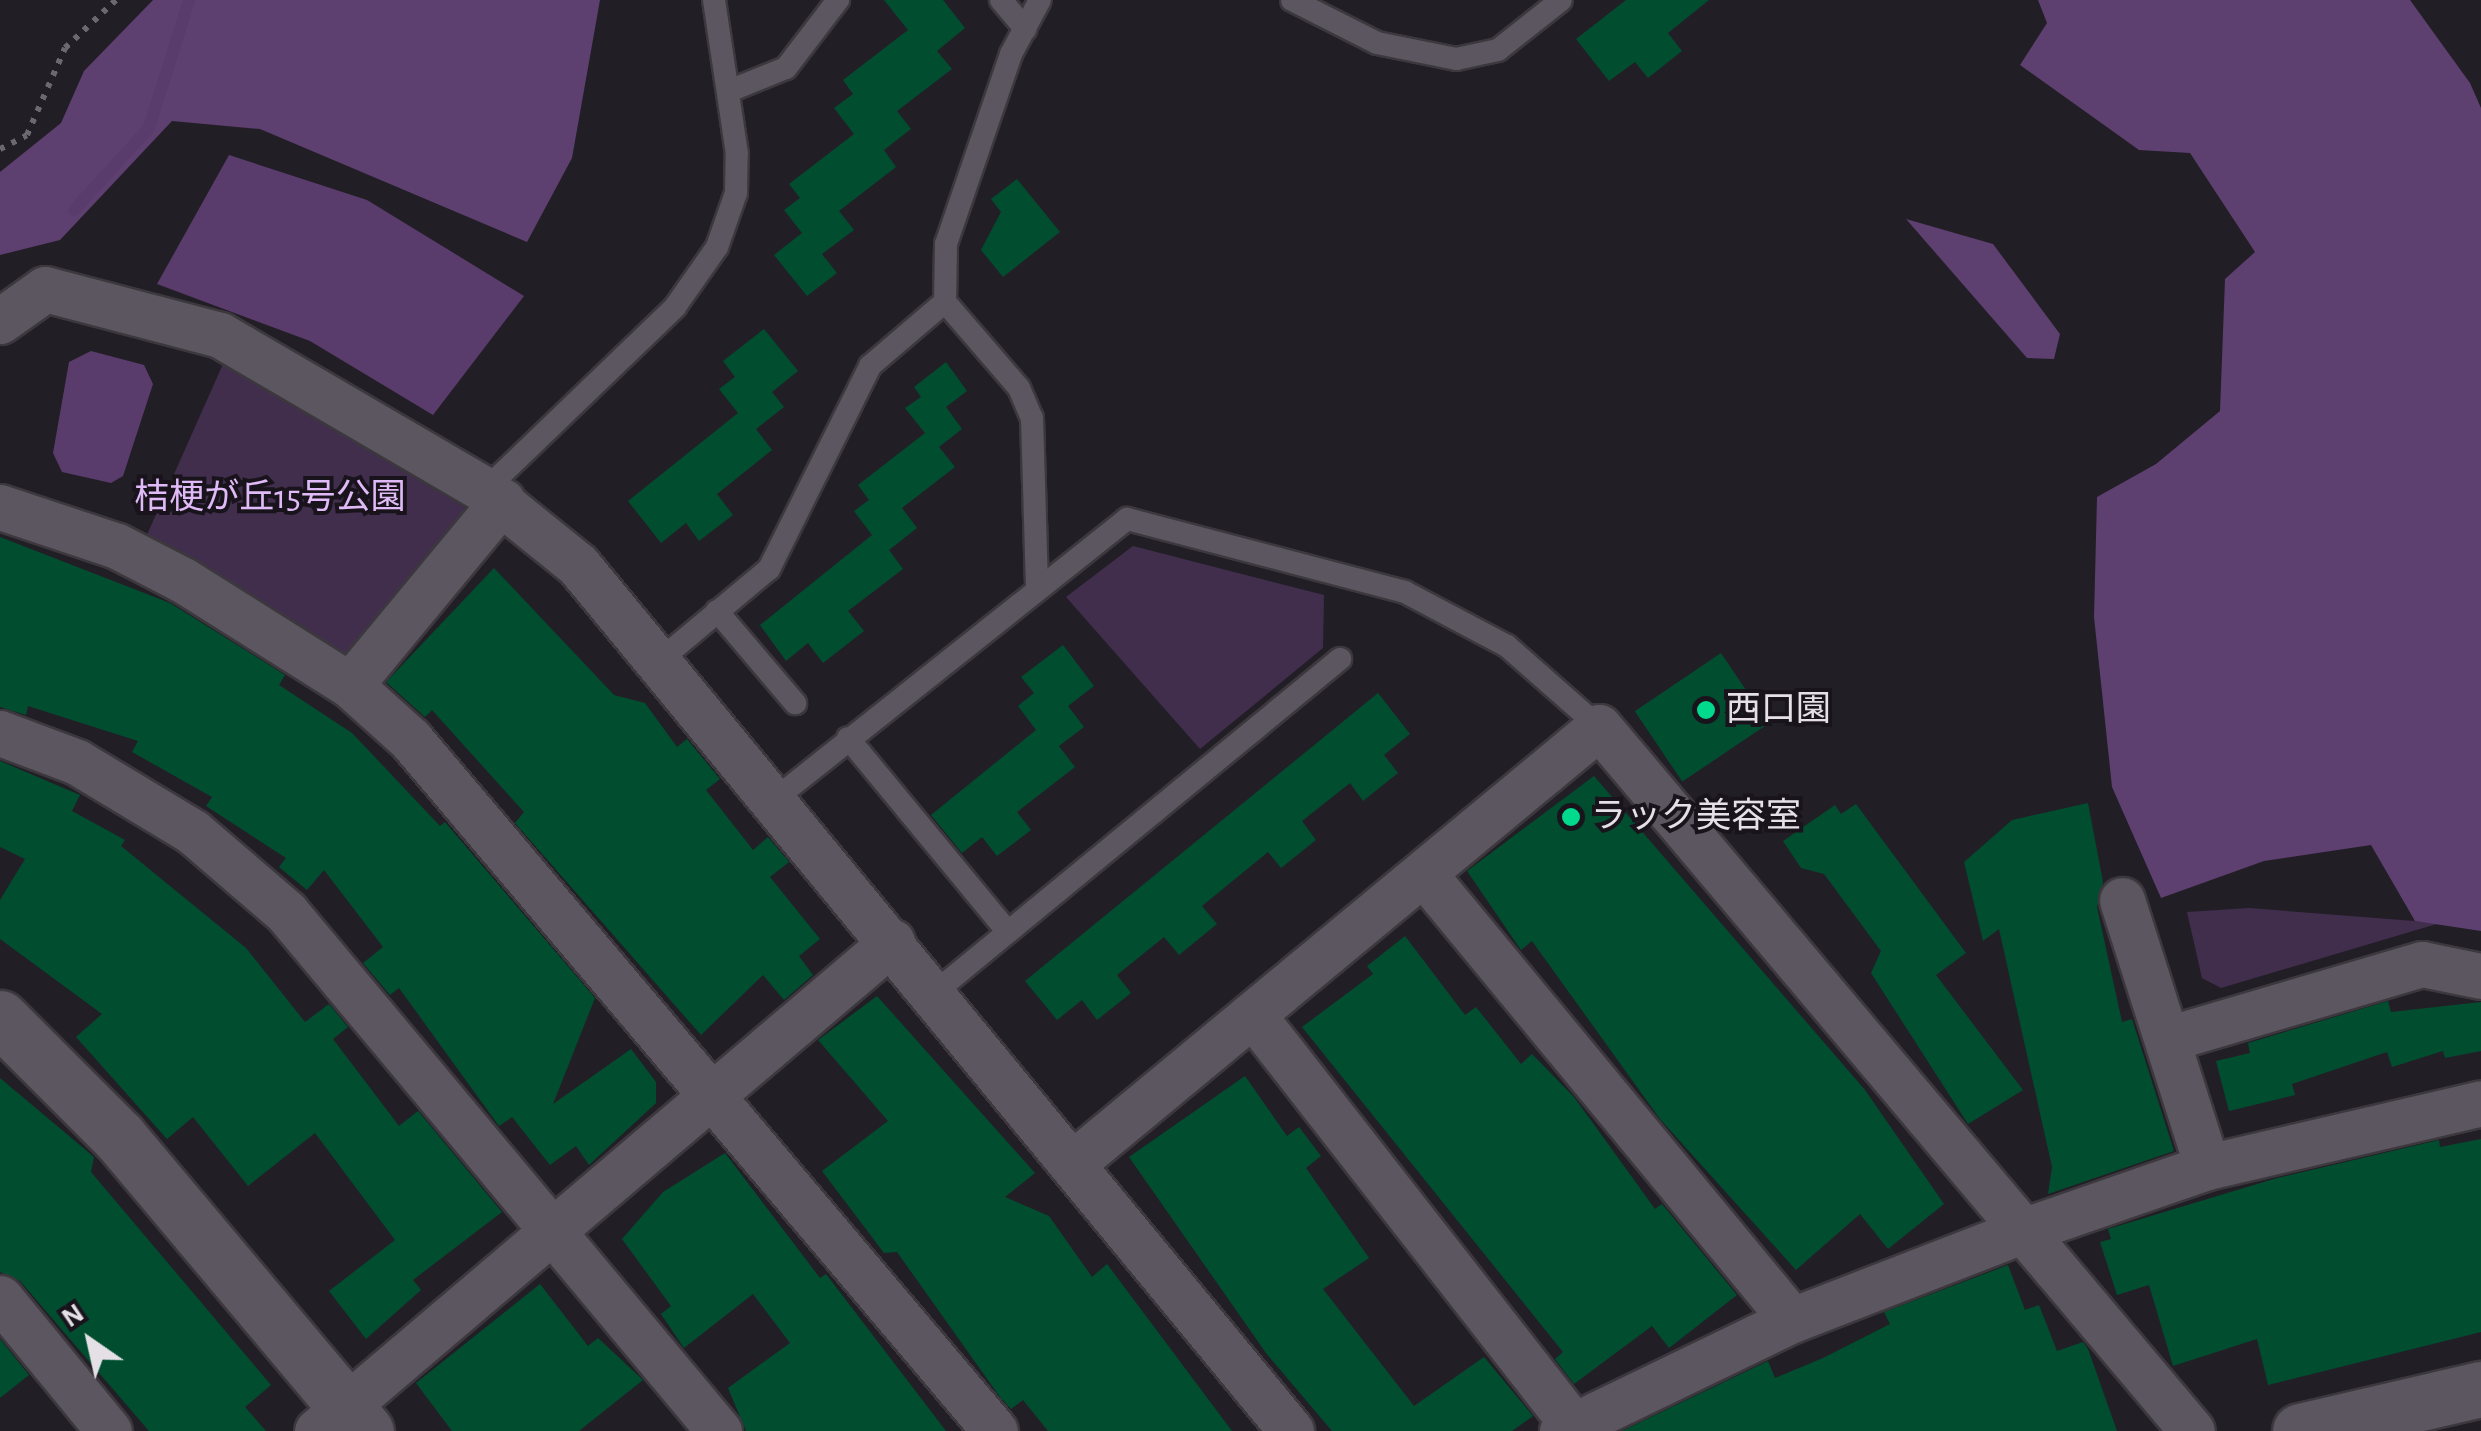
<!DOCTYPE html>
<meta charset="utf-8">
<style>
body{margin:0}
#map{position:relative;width:2481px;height:1431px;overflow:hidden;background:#221e26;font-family:"Alegreya Sans","Noto Sans JP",sans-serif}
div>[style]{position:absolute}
.green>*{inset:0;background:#412e4d}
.forest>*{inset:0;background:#5d3f70}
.water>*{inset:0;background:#5a3c6c}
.stream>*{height:12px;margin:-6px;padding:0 6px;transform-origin:6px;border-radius:6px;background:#5a3c6c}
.building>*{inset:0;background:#004e2f;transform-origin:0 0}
.path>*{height:6px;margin-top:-3px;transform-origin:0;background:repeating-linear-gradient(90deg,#6c686f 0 5px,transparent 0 13px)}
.roads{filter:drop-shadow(2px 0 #3c383e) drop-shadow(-2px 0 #3c383e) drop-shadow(0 2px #3c383e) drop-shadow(0 -2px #3c383e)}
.service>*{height:22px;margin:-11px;padding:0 11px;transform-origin:11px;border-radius:11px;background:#5b565f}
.minor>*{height:45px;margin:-22.5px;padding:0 22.5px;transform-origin:22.5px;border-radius:22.5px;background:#5b565f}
.tertiary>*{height:55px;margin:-27.5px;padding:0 27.5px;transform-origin:27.5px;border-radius:27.5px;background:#5b565f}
.dots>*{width:28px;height:28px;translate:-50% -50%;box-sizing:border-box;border:5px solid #19141c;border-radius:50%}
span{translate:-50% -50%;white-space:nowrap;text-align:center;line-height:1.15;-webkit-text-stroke:8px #19141c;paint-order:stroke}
.park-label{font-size:35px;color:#dfbaf7}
.poi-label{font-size:35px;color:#e4e0e6}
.left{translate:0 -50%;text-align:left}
.north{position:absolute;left:40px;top:1291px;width:100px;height:100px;-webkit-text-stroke:8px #19141c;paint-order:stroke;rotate:326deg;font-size:28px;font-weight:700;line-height:40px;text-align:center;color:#e4e0e6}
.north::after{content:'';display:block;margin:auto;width:35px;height:45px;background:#e4e0e6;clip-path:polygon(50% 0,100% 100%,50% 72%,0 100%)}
</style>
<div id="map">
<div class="green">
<div style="clip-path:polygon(223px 364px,469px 510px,357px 654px,342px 657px,146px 537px)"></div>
<div style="clip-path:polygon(1133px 546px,1324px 595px,1323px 648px,1200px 749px,1066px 597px)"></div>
<div style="clip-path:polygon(2249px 908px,2440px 923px,2221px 988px,2202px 978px,2187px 912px)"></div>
</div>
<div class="forest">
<div style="clip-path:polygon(153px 0,600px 0,572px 158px,527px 242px,260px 129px,172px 121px,60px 240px,0 255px,0 172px,61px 123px,84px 71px)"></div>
<div style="clip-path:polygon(2038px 0,2410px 0,2470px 83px,2481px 108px,2481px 931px,2415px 921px,2371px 845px,2264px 861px,2161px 898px,2112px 787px,2094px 617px,2097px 497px,2156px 464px,2220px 411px,2225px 279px,2255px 252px,2190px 153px,2139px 150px,2020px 65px,2047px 23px)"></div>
<div style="clip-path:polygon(1906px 219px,1993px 244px,2060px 334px,2054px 359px,2027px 358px)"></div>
</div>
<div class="water">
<div style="clip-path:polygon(229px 155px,367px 200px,524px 296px,433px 415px,310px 341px,157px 284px)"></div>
<div style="clip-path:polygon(91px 351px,144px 365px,153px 384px,123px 476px,111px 483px,62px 472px,53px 453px,69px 362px)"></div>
</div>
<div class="stream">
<div style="left:74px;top:210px;width:111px;rotate:-47.6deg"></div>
<div style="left:149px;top:128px;width:134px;rotate:-72.6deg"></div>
</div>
<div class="building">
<div style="clip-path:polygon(884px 0,943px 0,965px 28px,937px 51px,952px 69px,897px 111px,911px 129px,884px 150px,896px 167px,839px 211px,854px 230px,822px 254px,837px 273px,807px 296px,774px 255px,802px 233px,784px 210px,800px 198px,789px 184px,854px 134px,834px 108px,853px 94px,843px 80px,908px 30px)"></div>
<div style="clip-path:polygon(1626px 0,1709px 0,1668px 33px,1682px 51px,1648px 78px,1635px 62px,1609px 81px,1576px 39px)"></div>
<div style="clip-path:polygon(1017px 179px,1060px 232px,1003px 277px,981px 250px,1001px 212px,991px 199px)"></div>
<div style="clip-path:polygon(764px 329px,798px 371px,772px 392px,784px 407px,756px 429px,772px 450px,717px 494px,733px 515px,699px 541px,686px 523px,661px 543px,628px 501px,738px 413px,719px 389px,735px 377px,723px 361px)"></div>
<div style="clip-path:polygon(946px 362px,967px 391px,946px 407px,962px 429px,939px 447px,955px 467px,902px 508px,917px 528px,889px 550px,903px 569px,848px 611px,864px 631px,823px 663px,808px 643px,786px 661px,760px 625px,872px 535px,854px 511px,869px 500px,858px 485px,925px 433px,905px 408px,921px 397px,914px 387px)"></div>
<div style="clip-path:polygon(0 537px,170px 603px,285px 675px,279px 685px,352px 733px,440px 826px,445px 822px,595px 998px,553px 1104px,631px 1049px,656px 1082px,656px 1103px,589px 1165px,576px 1146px,550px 1165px,512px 1117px,499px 1126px,399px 988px,390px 995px,363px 963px,383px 947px,324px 870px,307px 890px,279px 867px,286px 858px,206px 806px,212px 797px,132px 752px,138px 741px,28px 706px,26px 715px,0 707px)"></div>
<div style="clip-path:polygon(494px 568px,614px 695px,645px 703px,677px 747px,687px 739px,720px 779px,706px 790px,753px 850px,768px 837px,789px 862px,770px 877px,820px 939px,799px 956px,813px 975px,784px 1000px,763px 975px,701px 1035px,515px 823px,524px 812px,432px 710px,425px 717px,386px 682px)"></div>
<div style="clip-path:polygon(1063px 645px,1094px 686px,1068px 706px,1084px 727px,1059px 746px,1075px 767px,1017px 812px,1031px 830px,997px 856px,982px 837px,962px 853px,931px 815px,1036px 730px,1018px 706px,1034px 693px,1021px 677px)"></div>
<div style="left:1721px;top:653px;width:85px;height:104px;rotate:56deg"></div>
<div style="clip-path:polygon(1378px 693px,1410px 734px,1384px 755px,1398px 773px,1363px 801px,1350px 783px,1302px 821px,1316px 840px,1281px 868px,1268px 852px,1202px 906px,1217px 924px,1179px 955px,1164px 937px,1117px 975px,1131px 993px,1097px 1020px,1082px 1000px,1057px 1020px,1025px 981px)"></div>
<div style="clip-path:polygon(0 761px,80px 795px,72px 811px,125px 840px,121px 846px,246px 948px,305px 1022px,329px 1004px,348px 1027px,333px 1039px,399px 1126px,418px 1111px,502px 1212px,413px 1280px,421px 1290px,366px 1339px,329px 1291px,395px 1240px,315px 1133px,248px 1186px,193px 1117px,167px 1139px,76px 1037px,102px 1014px,0 939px,0 900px,25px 859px,0 847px)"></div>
<div style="clip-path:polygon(1594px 776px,1865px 1090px,1944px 1204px,1888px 1249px,1860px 1214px,1796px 1270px,1660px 1119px,1532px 941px,1521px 950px,1467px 871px)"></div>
<div style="clip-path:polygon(2088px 803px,2103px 882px,2097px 907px,2122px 1022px,2132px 1019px,2174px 1151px,2048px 1194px,2052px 1167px,1999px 929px,1983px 941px,1964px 862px,2012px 820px)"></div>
<div style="clip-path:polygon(1856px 804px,1966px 953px,1936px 975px,2023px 1090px,1968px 1124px,1871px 973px,1881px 951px,1824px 874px,1801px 868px,1783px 841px,1835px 805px,1841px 814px)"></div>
<div style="clip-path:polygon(1405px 936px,1465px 1015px,1476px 1007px,1521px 1064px,1532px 1054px,1574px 1097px,1655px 1209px,1662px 1204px,1737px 1295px,1669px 1348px,1652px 1326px,1574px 1384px,1555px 1359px,1563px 1352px,1302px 1027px,1373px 974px,1367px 966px)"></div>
<div style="clip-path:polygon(877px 996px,1035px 1173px,1005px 1197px,1049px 1216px,1092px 1277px,1107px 1264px,1232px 1431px,1048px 1431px,1023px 1400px,1011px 1409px,1000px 1397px,897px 1252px,884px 1253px,822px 1171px,888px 1121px,818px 1040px)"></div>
<div style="clip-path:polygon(2388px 1001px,2391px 1012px,2481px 1002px,2481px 1051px,2445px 1058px,2443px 1051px,2392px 1067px,2387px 1052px,2292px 1084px,2295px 1095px,2229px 1111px,2216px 1061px,2250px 1053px,2248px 1043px)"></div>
<div style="clip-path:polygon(1245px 1076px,1287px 1136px,1299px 1127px,1321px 1156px,1306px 1168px,1369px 1258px,1323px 1289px,1414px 1406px,1484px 1357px,1533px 1416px,1512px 1431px,1332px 1431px,1266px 1353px,1129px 1157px)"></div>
<div style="clip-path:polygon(0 1078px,94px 1157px,91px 1172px,271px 1385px,245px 1407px,266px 1431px,149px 1431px,20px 1281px,0 1272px)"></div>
<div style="clip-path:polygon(2481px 1139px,2481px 1332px,2268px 1385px,2257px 1339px,2173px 1366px,2149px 1285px,2117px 1295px,2100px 1242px,2111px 1239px,2108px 1229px,2277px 1178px,2439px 1140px,2440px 1147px)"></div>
<div style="clip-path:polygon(725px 1153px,820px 1278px,826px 1274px,946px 1431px,746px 1431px,728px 1388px,790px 1343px,753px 1294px,684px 1348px,661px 1314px,671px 1306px,622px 1239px,663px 1192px)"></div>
<div style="clip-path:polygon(2008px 1265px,2025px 1310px,2039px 1305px,2057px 1351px,2083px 1342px,2088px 1349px,2117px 1431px,1622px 1431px,1768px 1361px,1775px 1378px,1823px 1358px,1890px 1324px,1884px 1312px)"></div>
<div style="clip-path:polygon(540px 1284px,588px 1346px,598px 1338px,643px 1380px,579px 1431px,452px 1431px,416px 1383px)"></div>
<div style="clip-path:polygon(0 1339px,29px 1375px,0 1398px)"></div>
</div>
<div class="path">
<div style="left:0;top:149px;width:30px;rotate:-27deg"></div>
<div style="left:27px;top:135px;width:95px;rotate:-66.4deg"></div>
<div style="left:65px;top:48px;width:70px;rotate:-43.3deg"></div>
</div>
<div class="roads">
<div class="service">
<div style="left:1001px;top:0;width:38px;rotate:50deg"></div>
<div style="left:1292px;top:0;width:95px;rotate:26.8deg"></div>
<div style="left:1377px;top:43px;width:81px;rotate:11.4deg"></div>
<div style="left:1456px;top:59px;width:43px;rotate:-12.1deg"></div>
<div style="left:1498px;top:50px;width:80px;rotate:-38.4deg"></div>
<div style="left:729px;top:91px;width:61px;rotate:-22deg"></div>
<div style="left:786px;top:68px;width:86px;rotate:-52.6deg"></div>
<div style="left:945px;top:302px;width:113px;rotate:49.3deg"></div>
<div style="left:1019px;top:388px;width:33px;rotate:67deg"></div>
<div style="left:1032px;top:418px;width:170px;rotate:88.3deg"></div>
<div style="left:485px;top:490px;width:264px;rotate:-43.9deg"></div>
<div style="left:675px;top:307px;width:73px;rotate:-55deg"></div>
<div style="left:717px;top:247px;width:57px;rotate:-70.6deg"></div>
<div style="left:736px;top:193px;width:39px;rotate:-89deg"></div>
<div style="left:737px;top:154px;width:156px;rotate:-98.5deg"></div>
<div style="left:717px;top:611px;width:121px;rotate:49.7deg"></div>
<div style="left:660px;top:660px;width:142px;rotate:-39.9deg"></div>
<div style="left:769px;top:569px;width:227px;rotate:-63.5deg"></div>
<div style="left:870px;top:366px;width:99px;rotate:-40.5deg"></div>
<div style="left:945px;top:302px;width:58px;rotate:-89deg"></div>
<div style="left:946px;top:244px;width:201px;rotate:-71.1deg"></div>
<div style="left:1011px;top:54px;width:61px;rotate:-61.8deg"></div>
<div style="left:848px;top:738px;width:251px;rotate:50.5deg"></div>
<div style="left:775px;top:799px;width:450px;rotate:-38.5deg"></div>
<div style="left:1127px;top:519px;width:287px;rotate:14.7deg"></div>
<div style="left:1405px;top:592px;width:115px;rotate:27.9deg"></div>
<div style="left:1507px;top:646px;width:123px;rotate:41.4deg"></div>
<div style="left:934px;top:993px;width:526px;rotate:-39.44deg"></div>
</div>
<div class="minor">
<div style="left:0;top:321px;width:55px;rotate:-35.4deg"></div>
<div style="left:45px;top:289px;width:181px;rotate:14.7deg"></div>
<div style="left:220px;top:335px;width:307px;rotate:30.3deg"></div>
<div style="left:485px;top:490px;width:119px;rotate:38.9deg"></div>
<div style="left:578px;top:565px;width:1122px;rotate:50.53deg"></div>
<div style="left:0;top:507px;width:123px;rotate:18.4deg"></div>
<div style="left:117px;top:546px;width:74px;rotate:27.3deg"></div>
<div style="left:183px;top:580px;width:197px;rotate:32.2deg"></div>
<div style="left:350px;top:685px;width:81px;rotate:42deg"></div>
<div style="left:410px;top:739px;width:906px;rotate:49.79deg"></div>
<div style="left:350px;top:685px;width:239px;rotate:-50.4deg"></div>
<div style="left:0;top:733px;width:82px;rotate:20.6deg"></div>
<div style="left:77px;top:762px;width:135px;rotate:31.1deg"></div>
<div style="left:193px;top:832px;width:123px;rotate:40.7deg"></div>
<div style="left:286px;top:912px;width:676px;rotate:50.16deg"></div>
<div style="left:1424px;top:874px;width:578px;rotate:50.47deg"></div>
<div style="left:2122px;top:900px;width:280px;rotate:72.3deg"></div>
<div style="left:1253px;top:1015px;width:520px;rotate:52.03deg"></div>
<div style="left:2167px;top:1039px;width:266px;rotate:-16.4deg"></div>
<div style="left:2422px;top:964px;width:60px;rotate:11.5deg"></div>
<div style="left:1073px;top:1163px;width:683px;rotate:-39.66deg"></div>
<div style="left:1599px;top:727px;width:920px;rotate:49.89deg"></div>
<div style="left:0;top:1298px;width:172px;rotate:50.7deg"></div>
<div style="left:317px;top:1431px;width:755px;rotate:-40.38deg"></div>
<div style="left:1562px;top:1431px;width:255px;rotate:-25.8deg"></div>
<div style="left:1792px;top:1320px;width:247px;rotate:-21.2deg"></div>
<div style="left:2022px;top:1231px;width:196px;rotate:-19.1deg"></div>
<div style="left:2207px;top:1167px;width:281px;rotate:-13.1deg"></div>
</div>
<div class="tertiary">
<div style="left:0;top:1018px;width:168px;rotate:45deg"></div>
<div style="left:119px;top:1137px;width:384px;rotate:50deg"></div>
<div style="left:2300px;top:1431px;width:186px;rotate:-13.1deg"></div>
</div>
</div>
<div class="dots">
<div style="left:1706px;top:710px;background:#01d98c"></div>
<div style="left:1571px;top:817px;background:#01d98c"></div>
</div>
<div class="park-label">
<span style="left:270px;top:498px">桔梗が丘15号公園</span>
</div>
<div class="poi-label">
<span class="left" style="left:1726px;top:710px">西口園</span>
<span class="left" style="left:1591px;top:817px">ラック美容室</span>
</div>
<div class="north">N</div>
</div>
